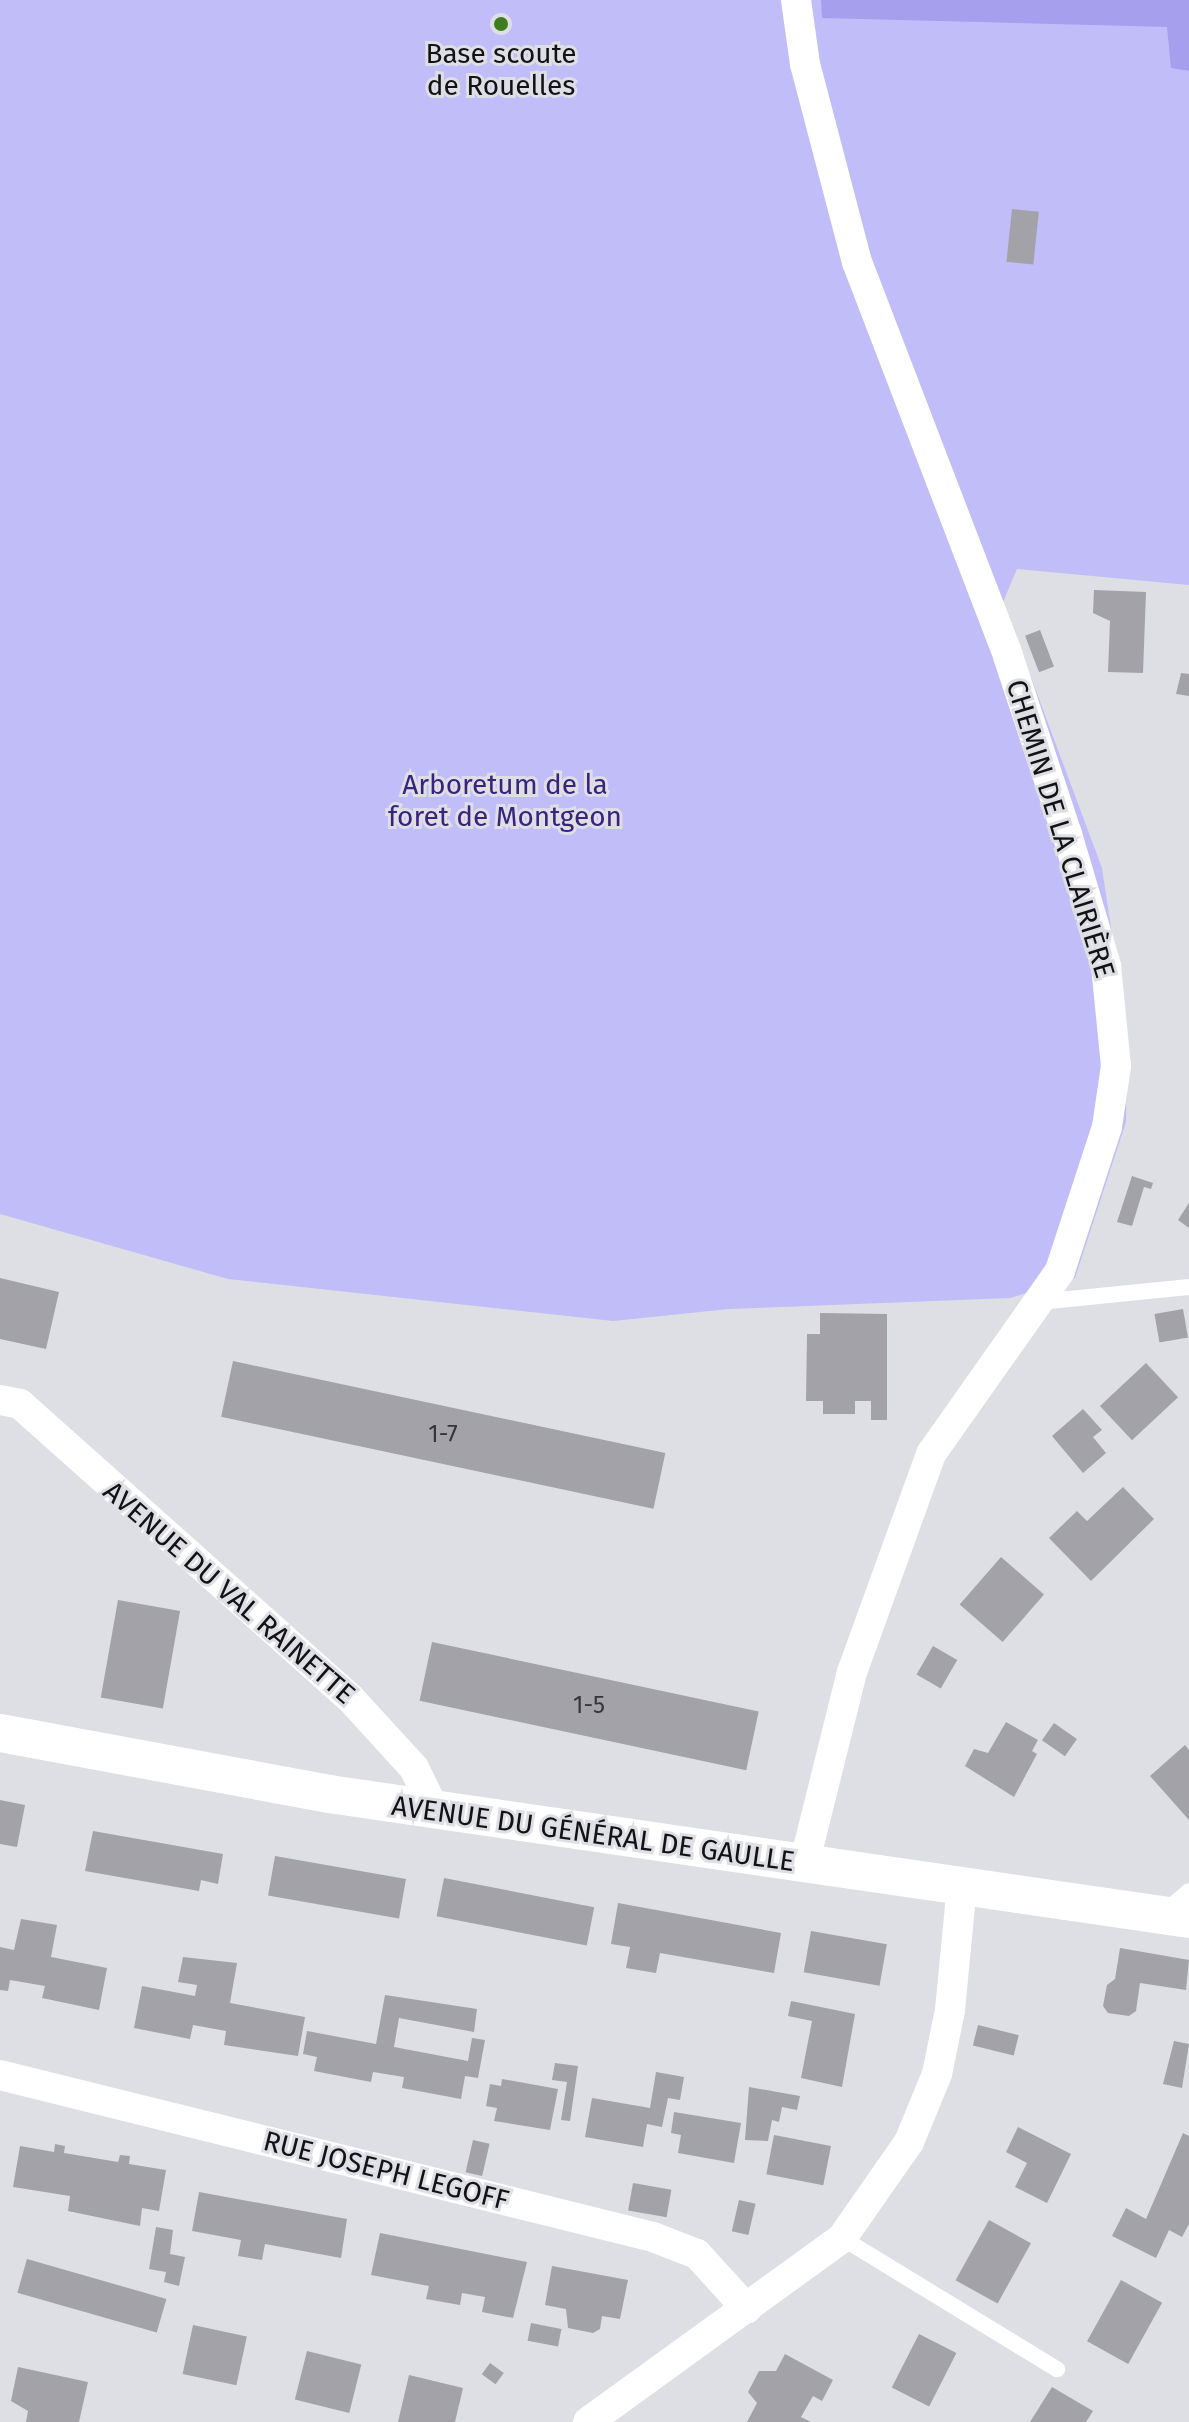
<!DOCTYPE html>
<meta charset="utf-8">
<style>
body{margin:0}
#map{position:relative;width:1189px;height:2422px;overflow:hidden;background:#dedee5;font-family:"Fira Sans",sans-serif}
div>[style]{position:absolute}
.green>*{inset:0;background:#c1bdf8}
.forest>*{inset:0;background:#a69fee}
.building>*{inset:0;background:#a2a2a8;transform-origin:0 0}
.service>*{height:16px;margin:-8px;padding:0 8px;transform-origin:8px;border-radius:8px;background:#fff}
.minor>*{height:30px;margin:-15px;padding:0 15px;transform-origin:15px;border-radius:15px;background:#fff}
.tertiary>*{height:38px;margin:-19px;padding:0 19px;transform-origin:19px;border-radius:19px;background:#fff}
.dots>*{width:22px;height:22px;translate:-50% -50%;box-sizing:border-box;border:4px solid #dedee5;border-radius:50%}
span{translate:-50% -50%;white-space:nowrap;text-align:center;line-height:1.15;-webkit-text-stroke:6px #dedee5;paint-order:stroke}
.number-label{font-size:24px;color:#363639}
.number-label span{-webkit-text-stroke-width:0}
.poi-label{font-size:28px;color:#121214}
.park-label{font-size:28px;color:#39237d}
.street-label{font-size:28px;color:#121214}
</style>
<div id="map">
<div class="green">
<div style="clip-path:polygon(0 0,1189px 0,1189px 585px,1017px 569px,1003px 602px,1102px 868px,1127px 1035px,1126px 1122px,1075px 1278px,1010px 1298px,729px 1309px,613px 1321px,228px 1279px,0 1214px)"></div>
</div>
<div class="forest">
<div style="clip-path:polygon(821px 0,1189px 0,1189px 71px,1171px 68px,1167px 27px,822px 18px)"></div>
</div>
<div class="building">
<div style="left:1012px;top:209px;width:27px;height:53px;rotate:6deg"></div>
<div style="clip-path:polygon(1094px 590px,1146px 592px,1143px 673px,1108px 672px,1110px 621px,1093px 613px)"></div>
<div style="left:1040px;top:630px;width:39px;height:16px;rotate:69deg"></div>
<div style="clip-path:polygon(1181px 673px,1189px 674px,1189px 696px,1176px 694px)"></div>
<div style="clip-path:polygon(1132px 1176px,1153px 1183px,1151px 1189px,1144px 1187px,1132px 1226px,1117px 1222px)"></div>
<div style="clip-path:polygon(1189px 1203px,1189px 1228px,1178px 1220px)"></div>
<div style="clip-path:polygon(0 1278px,59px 1292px,46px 1349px,0 1339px)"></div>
<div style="left:1183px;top:1309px;width:29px;height:29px;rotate:80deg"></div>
<div style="clip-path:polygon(820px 1313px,887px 1314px,887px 1420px,871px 1420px,871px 1401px,855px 1401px,855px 1414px,823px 1414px,823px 1401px,806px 1401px,807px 1334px,820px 1334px)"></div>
<div style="left:233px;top:1361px;width:442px;height:57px;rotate:12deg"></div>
<div style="left:1146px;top:1363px;width:47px;height:63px;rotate:47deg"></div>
<div style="clip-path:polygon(1083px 1409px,1102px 1430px,1093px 1437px,1106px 1453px,1083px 1473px,1052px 1436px)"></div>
<div style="clip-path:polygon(1123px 1487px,1154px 1519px,1091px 1581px,1049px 1538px,1077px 1511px,1087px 1521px)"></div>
<div style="left:1001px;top:1557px;width:57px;height:63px;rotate:41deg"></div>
<div style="left:118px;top:1600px;width:63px;height:99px;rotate:10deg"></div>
<div style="left:432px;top:1642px;width:334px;height:60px;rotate:12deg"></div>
<div style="left:933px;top:1646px;width:28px;height:33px;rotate:30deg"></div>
<div style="clip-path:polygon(1006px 1722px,1038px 1740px,1032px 1751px,1037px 1754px,1014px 1797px,965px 1766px,974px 1749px,988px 1753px)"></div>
<div style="left:1054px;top:1723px;width:28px;height:21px;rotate:35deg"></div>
<div style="clip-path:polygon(1185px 1745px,1189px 1750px,1189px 1820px,1150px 1776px)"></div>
<div style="clip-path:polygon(0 1800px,25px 1805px,17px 1847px,0 1844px)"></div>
<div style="clip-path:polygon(93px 1831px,223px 1854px,218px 1884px,201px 1880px,199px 1891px,85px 1871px)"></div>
<div style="left:275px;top:1856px;width:133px;height:40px;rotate:10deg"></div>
<div style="left:444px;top:1878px;width:153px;height:39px;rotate:11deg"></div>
<div style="clip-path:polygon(618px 1903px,781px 1933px,774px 1973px,660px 1953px,656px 1973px,626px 1968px,630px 1947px,611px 1944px)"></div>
<div style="clip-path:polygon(21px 1919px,57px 1925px,51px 1957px,107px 1968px,99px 2010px,42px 1998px,45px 1986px,10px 1980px,8px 1991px,0 1990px,0 1947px,14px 1950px)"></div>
<div style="left:811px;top:1931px;width:77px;height:42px;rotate:10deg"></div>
<div style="clip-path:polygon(1120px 1948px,1189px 1960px,1186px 1990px,1140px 1983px,1136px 2011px,1129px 2016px,1108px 2013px,1103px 2006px,1107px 1985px,1115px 1979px)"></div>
<div style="clip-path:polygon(183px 1957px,237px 1963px,230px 2003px,305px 2017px,298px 2056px,224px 2045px,226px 2031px,193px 2025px,190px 2039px,134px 2028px,142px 1986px,195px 1996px,197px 1985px,178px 1982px)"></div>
<div style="clip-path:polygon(385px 1995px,477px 2009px,474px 2032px,399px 2018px,394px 2047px,468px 2061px,472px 2038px,485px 2040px,478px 2078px,465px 2076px,461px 2099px,402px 2088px,404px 2077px,373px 2072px,371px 2082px,314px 2071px,317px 2057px,303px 2054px,307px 2031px,376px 2044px)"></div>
<div style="clip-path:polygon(791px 2001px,855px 2014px,842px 2087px,801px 2078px,812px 2021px,788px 2016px)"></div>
<div style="left:978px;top:2025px;width:42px;height:21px;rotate:14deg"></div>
<div style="clip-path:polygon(1174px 2041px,1189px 2044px,1182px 2088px,1163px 2084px)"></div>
<div style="clip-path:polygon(555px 2063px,578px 2066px,570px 2121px,561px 2120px,567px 2082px,552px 2080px)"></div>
<div style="clip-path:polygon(656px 2072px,684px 2077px,680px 2100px,668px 2098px,662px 2127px,647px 2124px,643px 2147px,585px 2137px,592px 2098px,650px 2108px)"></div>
<div style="clip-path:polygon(502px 2079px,558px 2089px,550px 2130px,494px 2121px,497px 2108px,486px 2106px,490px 2084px,501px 2086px)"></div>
<div style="clip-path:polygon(749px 2087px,800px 2096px,797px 2110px,782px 2107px,779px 2122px,772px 2120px,768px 2141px,745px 2140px)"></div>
<div style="clip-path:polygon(674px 2112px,741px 2123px,734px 2163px,678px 2153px,681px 2135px,671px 2133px)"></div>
<div style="clip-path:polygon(1018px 2127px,1071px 2154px,1047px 2203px,1015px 2187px,1027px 2163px,1006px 2152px)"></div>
<div style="clip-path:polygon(1183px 2133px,1189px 2136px,1189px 2224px,1182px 2237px,1169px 2230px,1156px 2258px,1112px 2236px,1126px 2208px,1146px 2219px)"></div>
<div style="left:774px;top:2135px;width:58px;height:40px;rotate:11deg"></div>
<div style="left:473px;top:2140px;width:17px;height:33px;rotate:13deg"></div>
<div style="clip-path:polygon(55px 2144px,65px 2146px,64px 2153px,118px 2162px,120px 2155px,130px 2156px,129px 2164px,166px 2170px,159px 2211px,142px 2208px,140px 2226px,68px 2211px,70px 2196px,13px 2187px,20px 2146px,54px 2152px)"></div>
<div style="left:633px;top:2183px;width:39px;height:28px;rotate:10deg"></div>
<div style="clip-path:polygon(199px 2192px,347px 2219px,341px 2258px,265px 2244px,262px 2260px,238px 2256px,241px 2240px,192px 2231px)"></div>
<div style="left:739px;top:2200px;width:17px;height:32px;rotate:13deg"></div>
<div style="left:989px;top:2220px;width:48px;height:69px;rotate:29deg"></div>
<div style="clip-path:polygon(156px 2227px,173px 2230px,170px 2254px,185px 2257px,179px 2286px,164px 2282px,166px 2272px,149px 2269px)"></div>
<div style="clip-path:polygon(380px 2233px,527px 2262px,513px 2318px,482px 2312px,485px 2297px,462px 2293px,460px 2305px,426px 2299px,429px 2286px,371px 2275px)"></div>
<div style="left:27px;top:2259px;width:145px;height:35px;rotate:16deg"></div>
<div style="clip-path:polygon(552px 2266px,628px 2280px,620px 2319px,602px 2316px,600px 2329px,593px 2333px,568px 2328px,566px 2309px,545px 2305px)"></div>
<div style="left:1121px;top:2280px;width:47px;height:70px;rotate:29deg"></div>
<div style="left:531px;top:2323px;width:31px;height:18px;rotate:11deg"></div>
<div style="left:193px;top:2325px;width:55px;height:50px;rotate:12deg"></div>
<div style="left:919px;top:2334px;width:42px;height:60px;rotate:27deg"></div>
<div style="left:307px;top:2351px;width:56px;height:50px;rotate:14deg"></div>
<div style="clip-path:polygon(785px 2354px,833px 2380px,822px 2401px,813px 2396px,801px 2417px,811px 2422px,747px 2422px,757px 2403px,748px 2392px,759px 2371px,776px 2371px)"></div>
<div style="left:490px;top:2363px;width:17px;height:14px;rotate:36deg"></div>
<div style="clip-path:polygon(18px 2367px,88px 2382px,79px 2422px,26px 2422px,28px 2411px,11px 2401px)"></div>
<div style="clip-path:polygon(409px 2375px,463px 2388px,455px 2422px,398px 2422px)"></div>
<div style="clip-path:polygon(1052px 2387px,1093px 2411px,1086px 2422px,1030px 2422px)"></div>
</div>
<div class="service">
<div style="left:1039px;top:1302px;width:151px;rotate:-5.7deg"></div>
<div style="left:1166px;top:1911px;width:30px;rotate:-41deg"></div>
<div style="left:842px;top:2238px;width:252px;rotate:31.4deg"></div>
</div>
<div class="minor">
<div style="left:796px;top:0;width:65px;rotate:82deg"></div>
<div style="left:805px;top:64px;width:205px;rotate:75.3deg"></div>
<div style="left:857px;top:262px;width:422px;rotate:69deg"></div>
<div style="left:1008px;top:656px;width:188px;rotate:71.7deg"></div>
<div style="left:1067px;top:834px;width:138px;rotate:73.5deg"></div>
<div style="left:1106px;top:966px;width:100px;rotate:84.3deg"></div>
<div style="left:1116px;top:1066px;width:62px;rotate:98.4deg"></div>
<div style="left:1107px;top:1127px;width:151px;rotate:108.1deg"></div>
<div style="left:1060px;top:1271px;width:224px;rotate:125.2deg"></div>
<div style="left:931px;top:1454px;width:232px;rotate:109.9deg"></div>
<div style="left:852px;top:1672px;width:198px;rotate:104deg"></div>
<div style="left:0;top:1400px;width:20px;rotate:11deg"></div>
<div style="left:20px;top:1404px;width:443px;rotate:41.7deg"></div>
<div style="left:351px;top:1699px;width:93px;rotate:47.6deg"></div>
<div style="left:414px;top:1768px;width:48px;rotate:64deg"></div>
<div style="left:0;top:2075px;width:673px;rotate:13.93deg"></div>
<div style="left:653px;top:2237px;width:47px;rotate:21.1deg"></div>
<div style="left:697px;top:2254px;width:74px;rotate:47.7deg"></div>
<div style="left:588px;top:2422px;width:314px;rotate:-35.9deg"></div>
<div style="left:842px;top:2238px;width:117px;rotate:-55.1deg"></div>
<div style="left:909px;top:2142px;width:74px;rotate:-67.6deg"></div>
<div style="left:937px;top:2074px;width:65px;rotate:-78.5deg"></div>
<div style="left:950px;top:2010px;width:125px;rotate:-84.5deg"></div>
</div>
<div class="tertiary">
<div style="left:0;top:1733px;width:335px;rotate:10.5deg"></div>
<div style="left:329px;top:1794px;width:869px;rotate:8.27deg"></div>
</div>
<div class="dots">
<div style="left:501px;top:24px;background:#3e7e1e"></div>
</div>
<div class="number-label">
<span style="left:443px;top:1435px">1-7</span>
<span style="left:589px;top:1706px">1-5</span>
</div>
<div class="poi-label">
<span style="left:501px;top:70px">Base scoute<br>de Rouelles</span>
</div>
<div class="park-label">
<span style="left:505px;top:801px">Arboretum de la<br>foret de Montgeon</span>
</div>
<div class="street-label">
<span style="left:1060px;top:829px;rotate:73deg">CHEMIN DE LA CLAIRIÈRE</span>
<span style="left:229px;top:1593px;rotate:41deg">AVENUE DU VAL RAINETTE</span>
<span style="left:593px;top:1834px;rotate:8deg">AVENUE DU GÉNÉRAL DE GAULLE</span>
<span style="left:386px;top:2171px;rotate:14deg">RUE JOSEPH LEGOFF</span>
</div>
</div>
